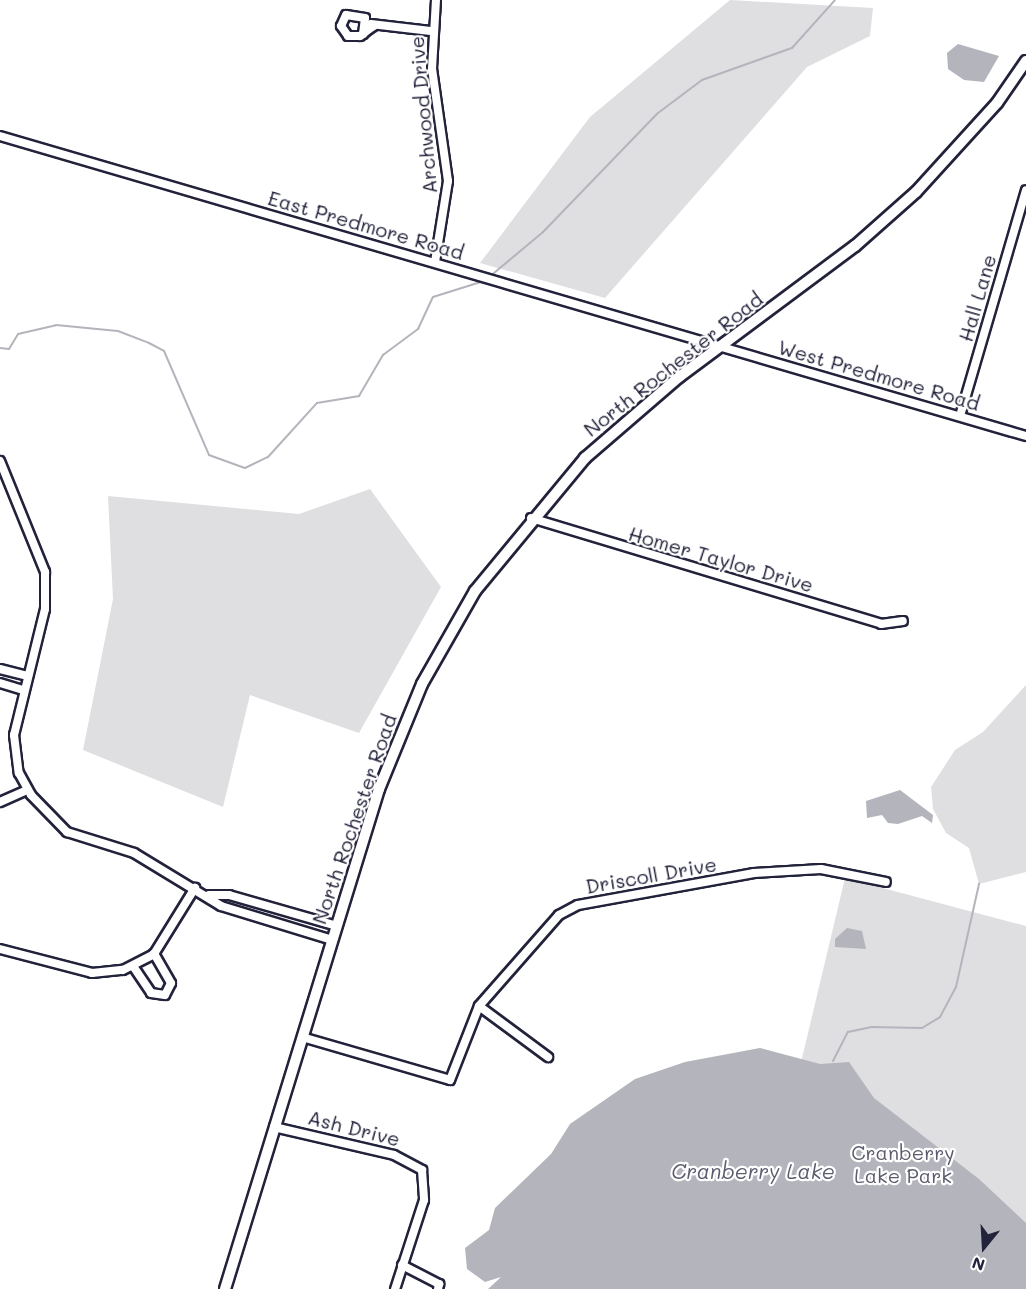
<!DOCTYPE html>
<style>
body{margin:0}
#map{position:relative;width:1026px;height:1289px;overflow:hidden;background:#fff;font-family:Mali,sans-serif}
div>[style]{position:absolute}
.green>*{inset:0;background:#dfdfe2}
.water>*{inset:0;background:#b4b4bc}
.stream>*{height:2px;margin:-1px;padding:0 1px;transform-origin:1px;border-radius:1px;background:#b4b4bc}
.roads{filter:drop-shadow(2px 0 #22223b) drop-shadow(-2px 0 #22223b) drop-shadow(0 2px #22223b) drop-shadow(0 -2px #22223b)}
.minor>*{height:8px;margin:-4px;padding:0 4px;transform-origin:4px;border-radius:4px;background:#fff}
.major>*{height:10px;margin:-5px;padding:0 5px;transform-origin:5px;border-radius:5px;background:#fff}
span{translate:-50% -50%;white-space:nowrap;text-align:center;line-height:1.15;-webkit-text-stroke:4.5px #fff;paint-order:stroke}
.street-label{font-size:20px;color:#22223b}
.park-label{font-size:20px;color:#5b5b6d}
.water-label{font-size:21px;color:#5c5c6f;font-style:italic}
.north{position:absolute;left:954px;top:1217px;width:60px;height:60px;-webkit-text-stroke:4px #fff;paint-order:stroke;rotate:198deg;font-size:16px;font-weight:700;line-height:24px;text-align:center;color:#22223b}
.north::after{content:'';display:block;margin:auto;width:21px;height:27px;background:#22223b;clip-path:polygon(50% 0,100% 100%,50% 72%,0 100%)}
</style>
<div id="map">
<div class="green">
<div style="clip-path:polygon(730px 0,873px 8px,870px 36px,807px 67px,605px 298px,480px 263px,590px 117px)"></div>
<div style="clip-path:polygon(370px 489px,441px 587px,359px 733px,250px 695px,223px 807px,83px 750px,113px 599px,108px 496px,299px 514px)"></div>
<div style="clip-path:polygon(1026px 685px,1026px 872px,979px 884px,969px 848px,946px 833px,933px 809px,931px 787px,955px 750px,983px 732px)"></div>
<div style="clip-path:polygon(845px 878px,1026px 926px,1026px 1289px,756px 1251px)"></div>
</div>
<div class="water">
<div style="clip-path:polygon(958px 44px,999px 56px,984px 82px,964px 80px,948px 69px,947px 53px)"></div>
<div style="clip-path:polygon(900px 790px,933px 815px,932px 823px,922px 816px,898px 824px,888px 823px,882px 815px,867px 818px,866px 801px)"></div>
<div style="clip-path:polygon(847px 928px,862px 931px,866px 949px,835px 947px,835px 939px)"></div>
<div style="clip-path:polygon(760px 1048px,820px 1064px,849px 1062px,874px 1098px,979px 1179px,1026px 1223px,1026px 1289px,488px 1289px,501px 1277px,485px 1282px,467px 1269px,465px 1248px,489px 1230px,495px 1208px,551px 1154px,570px 1124px,635px 1079px,685px 1062px)"></div>
</div>
<div class="stream">
<div style="left:494px;top:273px;width:64px;rotate:-39.9deg"></div>
<div style="left:543px;top:232px;width:165px;rotate:-46deg"></div>
<div style="left:658px;top:113px;width:55px;rotate:-36.9deg"></div>
<div style="left:702px;top:80px;width:96px;rotate:-19.6deg"></div>
<div style="left:792px;top:48px;width:64px;rotate:-48.1deg"></div>
<div style="left:0;top:348px;width:9px;rotate:6deg"></div>
<div style="left:9px;top:349px;width:17px;rotate:-59deg"></div>
<div style="left:18px;top:334px;width:39px;rotate:-13deg"></div>
<div style="left:56px;top:325px;width:62px;rotate:5.5deg"></div>
<div style="left:118px;top:331px;width:33px;rotate:21deg"></div>
<div style="left:149px;top:343px;width:17px;rotate:28deg"></div>
<div style="left:164px;top:351px;width:113px;rotate:66.6deg"></div>
<div style="left:209px;top:455px;width:38px;rotate:20deg"></div>
<div style="left:245px;top:468px;width:25px;rotate:-26deg"></div>
<div style="left:268px;top:457px;width:73px;rotate:-47.8deg"></div>
<div style="left:317px;top:403px;width:43px;rotate:-9.5deg"></div>
<div style="left:359px;top:396px;width:48px;rotate:-59.7deg"></div>
<div style="left:383px;top:355px;width:44px;rotate:-36.6deg"></div>
<div style="left:418px;top:329px;width:35px;rotate:-65deg"></div>
<div style="left:433px;top:297px;width:50px;rotate:-17.4deg"></div>
<div style="left:833px;top:1061px;width:33px;rotate:-63deg"></div>
<div style="left:848px;top:1032px;width:24px;rotate:-12deg"></div>
<div style="left:871px;top:1027px;width:51px;rotate:1.1deg"></div>
<div style="left:922px;top:1028px;width:21px;rotate:-31deg"></div>
<div style="left:940px;top:1017px;width:34px;rotate:-62deg"></div>
<div style="left:956px;top:987px;width:106px;rotate:-77.4deg"></div>
</div>
<div class="roads">
<div class="minor">
<div style="left:371px;top:24px;width:60px;rotate:6.7deg"></div>
<div style="left:363px;top:34px;width:16px;rotate:-83deg"></div>
<div style="left:365px;top:18px;width:19px;rotate:-171deg"></div>
<div style="left:346px;top:15px;width:12px;rotate:114deg"></div>
<div style="left:341px;top:26px;width:12px;rotate:55deg"></div>
<div style="left:348px;top:36px;width:12px"></div>
<div style="left:360px;top:36px;width:4px;rotate:-34deg"></div>
<div style="left:363px;top:34px;width:8px;rotate:-40deg"></div>
<div style="left:369px;top:29px;width:6px;rotate:-31deg"></div>
<div style="left:0;top:136px;width:1069px;rotate:16.3deg"></div>
<div style="left:435px;top:262px;width:82px;rotate:-80.9deg"></div>
<div style="left:448px;top:181px;width:113px;rotate:-98.1deg"></div>
<div style="left:432px;top:69px;width:69px;rotate:-86.7deg"></div>
<div style="left:960px;top:416px;width:235px;rotate:-73.7deg"></div>
<div style="left:0;top:461px;width:120px;rotate:67.9deg"></div>
<div style="left:45px;top:572px;width:37px;rotate:90deg"></div>
<div style="left:45px;top:609px;width:130px;rotate:103.8deg"></div>
<div style="left:14px;top:735px;width:38px;rotate:83deg"></div>
<div style="left:19px;top:773px;width:25px;rotate:61deg"></div>
<div style="left:31px;top:795px;width:52px;rotate:45.8deg"></div>
<div style="left:67px;top:832px;width:70px;rotate:17.4deg"></div>
<div style="left:134px;top:853px;width:102px;rotate:31.3deg"></div>
<div style="left:221px;top:906px;width:116px;rotate:17deg"></div>
<div style="left:531px;top:518px;width:366px;rotate:16.8deg"></div>
<div style="left:881px;top:624px;width:22px;rotate:-8deg"></div>
<div style="left:0;top:669px;width:29px;rotate:14deg"></div>
<div style="left:0;top:683px;width:24px;rotate:17deg"></div>
<div style="left:0;top:802px;width:30px;rotate:-24deg"></div>
<div style="left:209px;top:895px;width:20px"></div>
<div style="left:229px;top:895px;width:112px;rotate:16deg"></div>
<div style="left:0;top:949px;width:95px;rotate:14.6deg"></div>
<div style="left:92px;top:973px;width:31px;rotate:-6deg"></div>
<div style="left:123px;top:970px;width:35px;rotate:-27deg"></div>
<div style="left:154px;top:954px;width:78px;rotate:-58.2deg"></div>
<div style="left:133px;top:966px;width:32px;rotate:56deg"></div>
<div style="left:151px;top:993px;width:14px;rotate:8deg"></div>
<div style="left:165px;top:995px;width:13px;rotate:-63deg"></div>
<div style="left:171px;top:983px;width:34px;rotate:-120deg"></div>
<div style="left:479px;top:1006px;width:86px;rotate:36.5deg"></div>
<div style="left:302px;top:1037px;width:154px;rotate:16.2deg"></div>
<div style="left:450px;top:1080px;width:79px;rotate:-68.6deg"></div>
<div style="left:479px;top:1006px;width:121px;rotate:-48.7deg"></div>
<div style="left:559px;top:915px;width:21px;rotate:-28deg"></div>
<div style="left:578px;top:905px;width:179px;rotate:-10.3deg"></div>
<div style="left:754px;top:873px;width:67px;rotate:-3.4deg"></div>
<div style="left:821px;top:869px;width:66px;rotate:11.3deg"></div>
<div style="left:274px;top:1127px;width:123px;rotate:13.1deg"></div>
<div style="left:394px;top:1155px;width:32px;rotate:28deg"></div>
<div style="left:422px;top:1170px;width:30px;rotate:86deg"></div>
<div style="left:424px;top:1200px;width:94px;rotate:108deg"></div>
<div style="left:402px;top:1265px;width:42px;rotate:27.2deg"></div>
<div style="left:439px;top:1284px;width:5px;rotate:101deg"></div>
</div>
<div class="major">
<div style="left:225px;top:1289px;width:523px;rotate:-72.88deg"></div>
<div style="left:379px;top:789px;width:113px;rotate:-67.7deg"></div>
<div style="left:422px;top:684px;width:107px;rotate:-60.3deg"></div>
<div style="left:475px;top:591px;width:173px;rotate:-50.4deg"></div>
<div style="left:585px;top:458px;width:124px;rotate:-40.8deg"></div>
<div style="left:679px;top:377px;width:219px;rotate:-36.7deg"></div>
<div style="left:855px;top:246px;width:81px;rotate:-41.5deg"></div>
<div style="left:916px;top:192px;width:120px;rotate:-47.7deg"></div>
<div style="left:997px;top:103px;width:51px;rotate:-55.4deg"></div>
</div>
</div>
<div class="street-label">
<span style="left:423px;top:115px;rotate:-95deg">Archwood Drive</span>
<span style="left:366px;top:225px;rotate:16deg">East Predmore Road</span>
<span style="left:977px;top:298px;rotate:-74deg">Hall Lane</span>
<span style="left:673px;top:364px;rotate:-38deg">North Rochester Road</span>
<span style="left:879px;top:375px;rotate:16deg">West Predmore Road</span>
<span style="left:721px;top:559px;rotate:16deg">Homer Taylor Drive</span>
<span style="left:354px;top:819px;rotate:-71deg">North Rochester Road</span>
<span style="left:651px;top:875px;rotate:-10deg">Driscoll Drive</span>
<span style="left:354px;top:1128px;rotate:14deg">Ash Drive</span>
</div>
<div class="park-label">
<span style="left:903px;top:1164px">Cranberry<br>Lake Park</span>
</div>
<div class="water-label">
<span style="left:753px;top:1171px">Cranberry Lake</span>
</div>
<div class="north">N</div>
</div>
